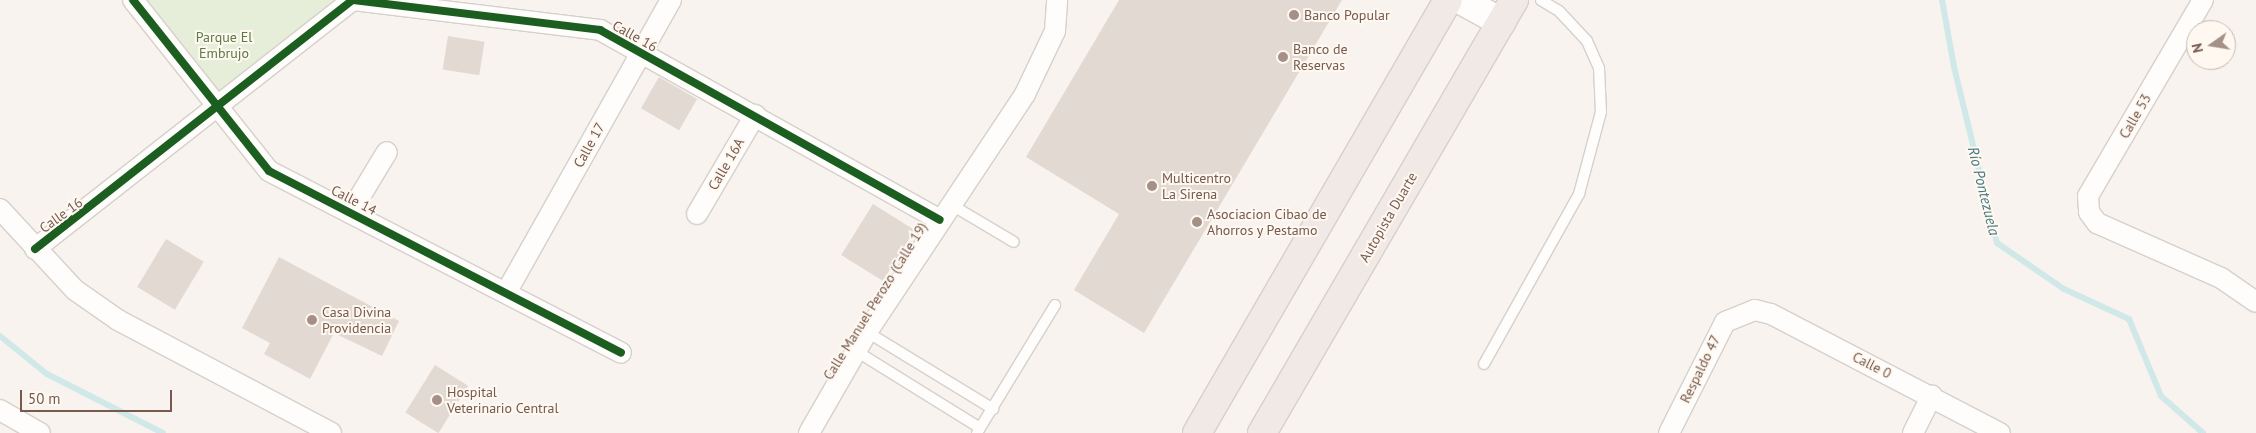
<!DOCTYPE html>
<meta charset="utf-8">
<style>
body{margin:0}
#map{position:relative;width:2256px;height:433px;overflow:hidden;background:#f8f3ee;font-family:"PT Sans",sans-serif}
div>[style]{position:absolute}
.green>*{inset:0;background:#e6eeda}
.stream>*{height:6px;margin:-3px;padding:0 3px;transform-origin:3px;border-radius:3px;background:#d0e8e8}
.building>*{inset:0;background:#e2d9d3;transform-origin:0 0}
.roads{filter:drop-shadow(1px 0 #d6d0ca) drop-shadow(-1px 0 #d6d0ca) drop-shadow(0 1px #d6d0ca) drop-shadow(0 -1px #d6d0ca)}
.service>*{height:10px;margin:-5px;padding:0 5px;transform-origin:5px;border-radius:5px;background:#fefdfc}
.minor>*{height:20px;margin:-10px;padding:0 10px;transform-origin:10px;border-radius:10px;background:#fefdfc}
.secondary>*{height:28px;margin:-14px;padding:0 14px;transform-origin:14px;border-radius:14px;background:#fefdfc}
.motorway>*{height:28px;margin:-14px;padding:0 14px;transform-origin:14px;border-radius:14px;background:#f1e9e6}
.cycleway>*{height:8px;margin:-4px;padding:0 4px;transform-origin:4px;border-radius:4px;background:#1b5e20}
.dots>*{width:14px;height:14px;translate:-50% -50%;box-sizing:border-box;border:2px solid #fef8f1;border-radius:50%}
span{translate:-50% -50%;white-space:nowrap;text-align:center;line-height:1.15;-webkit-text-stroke:4px #fef8f1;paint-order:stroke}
.poi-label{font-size:14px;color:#765a4e}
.left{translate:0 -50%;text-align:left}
.street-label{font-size:14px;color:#765a4e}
.park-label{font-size:14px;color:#5a7b46}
.water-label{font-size:15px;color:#457b82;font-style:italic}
.north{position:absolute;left:2186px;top:20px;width:50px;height:50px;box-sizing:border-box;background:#fef8f1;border:1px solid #c8b9b0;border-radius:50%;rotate:257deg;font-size:14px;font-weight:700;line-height:20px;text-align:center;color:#765a4e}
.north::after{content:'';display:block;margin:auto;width:18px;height:22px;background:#a49086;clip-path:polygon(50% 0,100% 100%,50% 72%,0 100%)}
.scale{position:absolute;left:20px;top:390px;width:152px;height:22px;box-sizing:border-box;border:2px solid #765a4e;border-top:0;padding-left:6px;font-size:15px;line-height:18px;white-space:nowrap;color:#765a4e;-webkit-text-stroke:4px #fef8f1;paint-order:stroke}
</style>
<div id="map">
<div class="green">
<div style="clip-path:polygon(132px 0,353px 0,216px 110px)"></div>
</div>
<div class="stream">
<div style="left:1942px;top:0;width:68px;rotate:79.8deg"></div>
<div style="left:1954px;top:67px;width:181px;rotate:76.3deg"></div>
<div style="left:1997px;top:243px;width:81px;rotate:34.5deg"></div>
<div style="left:2064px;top:289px;width:72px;rotate:24.8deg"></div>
<div style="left:2129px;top:319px;width:83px;rotate:67.4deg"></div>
<div style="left:2161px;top:396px;width:56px;rotate:41.4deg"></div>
<div style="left:0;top:336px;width:60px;rotate:39deg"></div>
<div style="left:47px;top:374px;width:130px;rotate:27deg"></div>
</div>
<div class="building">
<div style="clip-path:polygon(1119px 0,1342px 0,1144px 333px,1074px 290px,1119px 214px,1026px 157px)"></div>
<div style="left:448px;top:36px;width:37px;height:34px;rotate:9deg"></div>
<div style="left:659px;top:77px;width:44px;height:36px;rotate:30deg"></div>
<div style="left:873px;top:204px;width:49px;height:60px;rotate:32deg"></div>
<div style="left:166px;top:239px;width:44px;height:56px;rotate:31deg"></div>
<div style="clip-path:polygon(279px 257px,399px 321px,382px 356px,334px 333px,310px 379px,264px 354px,270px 343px,242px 328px)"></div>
<div style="left:435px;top:365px;width:39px;height:56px;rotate:32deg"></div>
</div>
<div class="roads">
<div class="service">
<div style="left:950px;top:204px;width:74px;rotate:30.7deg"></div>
<div style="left:867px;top:332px;width:148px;rotate:31.4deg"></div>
<div style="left:856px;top:351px;width:146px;rotate:31.8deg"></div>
<div style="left:1484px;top:364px;width:195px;rotate:-60.8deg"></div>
<div style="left:1579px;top:194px;width:85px;rotate:-75deg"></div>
<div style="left:1601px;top:112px;width:44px;rotate:-92.6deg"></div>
<div style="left:1599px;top:68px;width:30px;rotate:-114deg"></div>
<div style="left:1587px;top:41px;width:41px;rotate:-133deg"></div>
<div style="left:1559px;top:11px;width:21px;rotate:-149deg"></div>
<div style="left:977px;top:433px;width:150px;rotate:-58.6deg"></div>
</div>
<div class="minor">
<div style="left:133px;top:0;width:218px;rotate:51.5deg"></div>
<div style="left:269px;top:171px;width:396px;rotate:27.3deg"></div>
<div style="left:2203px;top:0;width:227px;rotate:120.4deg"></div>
<div style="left:2088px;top:196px;width:16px;rotate:86deg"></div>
<div style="left:2089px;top:212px;width:14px;rotate:54deg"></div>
<div style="left:2097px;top:223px;width:136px;rotate:23.9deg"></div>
<div style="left:2221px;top:278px;width:42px;rotate:34.4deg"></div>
<div style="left:0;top:209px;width:110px;rotate:47.2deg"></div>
<div style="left:75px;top:290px;width:52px;rotate:34.9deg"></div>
<div style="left:118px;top:320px;width:241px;rotate:27.9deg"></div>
<div style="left:350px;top:213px;width:71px;rotate:-58.8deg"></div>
<div style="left:697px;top:214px;width:115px;rotate:-59.6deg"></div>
<div style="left:35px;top:249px;width:404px;rotate:-38.1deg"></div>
<div style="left:353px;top:0;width:249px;rotate:6.9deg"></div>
<div style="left:600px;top:30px;width:389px;rotate:29.2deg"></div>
<div style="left:507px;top:291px;width:334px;rotate:-60.6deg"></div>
<div style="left:0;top:410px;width:46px;rotate:29.9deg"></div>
<div style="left:809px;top:433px;width:116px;rotate:-60.1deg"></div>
<div style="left:867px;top:332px;width:286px;rotate:-56.4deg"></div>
<div style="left:1025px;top:94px;width:70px;rotate:-64.5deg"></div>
<div style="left:1055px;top:31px;width:31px;rotate:-86deg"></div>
<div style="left:1669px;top:433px;width:124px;rotate:-63.2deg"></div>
<div style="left:1725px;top:322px;width:32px;rotate:-22deg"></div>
<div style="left:1755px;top:310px;width:16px;rotate:14deg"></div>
<div style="left:1771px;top:314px;width:258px;rotate:27.5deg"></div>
<div style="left:1913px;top:433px;width:42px;rotate:-63.4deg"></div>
</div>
<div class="secondary">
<div style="left:1461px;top:0;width:46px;rotate:28.8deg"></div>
</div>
<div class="motorway">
<div style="left:1197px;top:433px;width:500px;rotate:-59.9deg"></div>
<div style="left:1262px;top:433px;width:501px;rotate:-59.8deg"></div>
</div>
</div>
<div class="cycleway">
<div style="left:133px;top:0;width:218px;rotate:51.5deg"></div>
<div style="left:269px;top:171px;width:396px;rotate:27.3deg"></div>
<div style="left:35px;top:249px;width:404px;rotate:-38.1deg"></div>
<div style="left:353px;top:0;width:249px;rotate:6.9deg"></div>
<div style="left:600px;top:30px;width:389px;rotate:29.2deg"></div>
</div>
<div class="dots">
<div style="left:1294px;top:15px;background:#a49086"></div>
<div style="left:1283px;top:57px;background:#a49086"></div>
<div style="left:1152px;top:186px;background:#a49086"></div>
<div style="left:1197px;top:222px;background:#a49086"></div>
<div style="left:312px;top:320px;background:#a49086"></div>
<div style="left:437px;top:400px;background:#a49086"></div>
</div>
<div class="poi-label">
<span class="left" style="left:1304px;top:15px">Banco Popular</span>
<span class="left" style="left:1293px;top:57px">Banco de<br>Reservas</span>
<span class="left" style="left:1162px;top:186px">Multicentro<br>La Sirena</span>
<span class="left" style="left:1207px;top:222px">Asociacion Cibao de<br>Ahorros y Pestamo</span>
<span class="left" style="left:322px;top:320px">Casa Divina<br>Providencia</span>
<span class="left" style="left:447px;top:400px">Hospital<br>Veterinario Central</span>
</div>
<div class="street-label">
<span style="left:635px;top:36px;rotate:29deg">Calle 16</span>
<span style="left:2135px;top:116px;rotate:-60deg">Calle 53</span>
<span style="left:589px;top:145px;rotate:-61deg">Calle 17</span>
<span style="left:726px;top:164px;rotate:-60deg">Calle 16A</span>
<span style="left:354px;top:200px;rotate:27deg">Calle 14</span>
<span style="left:61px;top:215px;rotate:-36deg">Calle 16</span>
<span style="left:1388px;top:217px;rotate:-60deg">Autopista Duarte</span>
<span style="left:875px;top:301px;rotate:-58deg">Calle Manuel Perozo (Calle 19)</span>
<span style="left:1872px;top:365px;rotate:27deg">Calle 0</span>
<span style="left:1700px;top:369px;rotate:-64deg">Respaldo 47</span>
</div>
<div class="park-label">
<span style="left:224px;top:45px">Parque El<br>Embrujo</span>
</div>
<div class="water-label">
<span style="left:1984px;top:191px;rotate:76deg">Río Pontezuela</span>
</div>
<div class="north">N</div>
<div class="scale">50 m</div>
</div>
